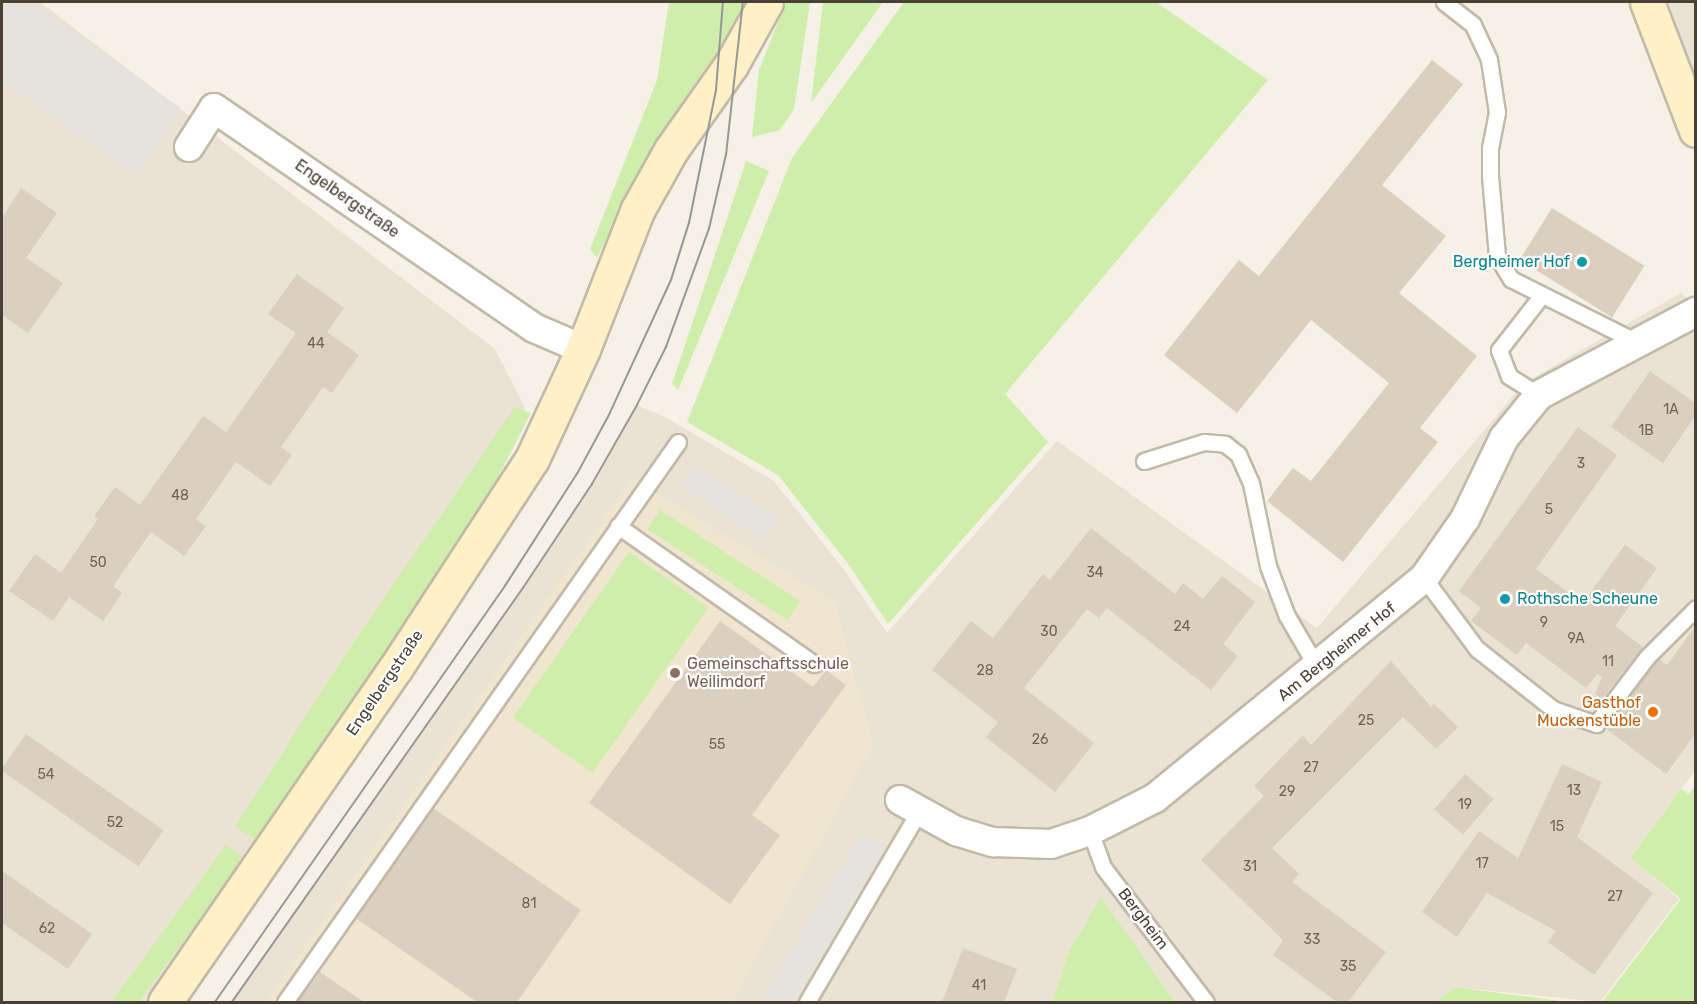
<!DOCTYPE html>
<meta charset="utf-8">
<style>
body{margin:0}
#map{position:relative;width:1697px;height:1004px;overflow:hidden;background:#f5f1e7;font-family:Rubik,sans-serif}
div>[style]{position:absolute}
.residential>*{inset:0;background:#eae3d4}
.education>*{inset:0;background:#f0e6cf}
.green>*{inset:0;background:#d0eeab;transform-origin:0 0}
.parking>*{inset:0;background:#e6e3df;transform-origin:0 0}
.building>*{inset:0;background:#dbcfbe;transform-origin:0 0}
.roads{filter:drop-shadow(2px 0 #c2b9a8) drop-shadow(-2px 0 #c2b9a8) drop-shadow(0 2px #c2b9a8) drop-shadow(0 -2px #c2b9a8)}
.lane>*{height:15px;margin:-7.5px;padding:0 7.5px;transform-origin:7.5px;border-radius:7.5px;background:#fff}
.street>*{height:28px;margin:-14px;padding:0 14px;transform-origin:14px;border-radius:14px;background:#fff}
.secondary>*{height:33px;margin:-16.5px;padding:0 16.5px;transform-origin:16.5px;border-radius:16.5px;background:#fff1c7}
.tram>*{height:1.5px;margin:-0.75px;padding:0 0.75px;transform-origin:0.75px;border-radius:0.75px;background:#979797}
.dots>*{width:16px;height:16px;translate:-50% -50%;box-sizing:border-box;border:3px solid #fff;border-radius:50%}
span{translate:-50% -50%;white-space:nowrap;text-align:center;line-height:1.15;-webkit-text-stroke:4.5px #fff;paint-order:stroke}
.number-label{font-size:14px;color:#6e6457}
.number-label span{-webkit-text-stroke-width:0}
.street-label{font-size:16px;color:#494135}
.culture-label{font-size:16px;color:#0d838f}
.right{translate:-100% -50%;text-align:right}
.left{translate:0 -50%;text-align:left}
.education-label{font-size:16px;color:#785e54}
.food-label{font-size:16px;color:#c56008}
.frame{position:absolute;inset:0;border:3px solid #494135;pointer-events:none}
</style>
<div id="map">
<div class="residential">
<div style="clip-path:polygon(2px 2px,40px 2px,495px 349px,525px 408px,498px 464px,165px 1002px,2px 1002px)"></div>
<div style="clip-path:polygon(1642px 2px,1695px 2px,1695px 105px)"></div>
<div style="clip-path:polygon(1681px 293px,1695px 305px,1695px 771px,1630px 857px,1679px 899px,1600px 1002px,1454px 987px,1437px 1002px,1175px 1002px,1101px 898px,1068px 953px,1052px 1002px,232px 1002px,523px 588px,592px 484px,637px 405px,665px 417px,774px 481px,845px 571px,887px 633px,1057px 441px,1317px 628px,1524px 383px)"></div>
</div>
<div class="education">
<div style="clip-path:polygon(632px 478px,835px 602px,873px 745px,732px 1002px,266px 1002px)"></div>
</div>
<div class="green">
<div style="clip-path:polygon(669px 2px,749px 2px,728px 45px,644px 160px,597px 258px,590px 249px,657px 80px)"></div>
<div style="clip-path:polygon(786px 2px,810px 2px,794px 109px,780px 130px,752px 137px,759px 70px)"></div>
<div style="clip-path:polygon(823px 2px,883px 2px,811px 103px)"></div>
<div style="clip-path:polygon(904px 2px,1156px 2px,1268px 80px,1005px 394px,1048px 442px,888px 624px,849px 565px,778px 475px,687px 422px,792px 158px)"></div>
<div style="clip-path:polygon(746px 161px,769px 171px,678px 390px,672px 384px)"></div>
<div style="clip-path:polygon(515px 407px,531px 413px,478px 516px,436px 580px,257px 840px,235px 827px,339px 664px)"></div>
<div style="left:660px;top:510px;width:167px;height:23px;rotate:33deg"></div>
<div style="left:629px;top:552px;width:97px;height:202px;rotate:35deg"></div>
<div style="clip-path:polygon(1695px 786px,1695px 1002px,1655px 1002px,1658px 997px,1654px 1002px,1602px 1002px,1681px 899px,1630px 858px,1681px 789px,1689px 794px)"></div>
<div style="left:226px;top:845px;width:22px;height:191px;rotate:36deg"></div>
<div style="clip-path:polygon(1101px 897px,1175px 1002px,1052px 1002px,1068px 953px)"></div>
<div style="clip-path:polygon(1454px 987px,1569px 1002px,1437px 1002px)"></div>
</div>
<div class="parking">
<div style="clip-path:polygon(2px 2px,27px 2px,181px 108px,138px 175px,2px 81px)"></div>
<div style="left:693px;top:464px;width:102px;height:25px;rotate:33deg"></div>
<div style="left:862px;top:833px;width:27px;height:196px;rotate:31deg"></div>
</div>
<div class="building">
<div style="clip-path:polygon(1432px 60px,1463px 84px,1382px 185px,1446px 236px,1399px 293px,1477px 356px,1420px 428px,1438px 442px,1343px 562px,1267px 501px,1293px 468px,1311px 481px,1389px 383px,1311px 320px,1237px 413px,1164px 355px,1239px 260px,1259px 276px)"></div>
<div style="clip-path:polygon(21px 188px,57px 213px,26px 258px,63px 283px,28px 333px,2px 315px,2px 218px)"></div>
<div style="left:1552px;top:208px;width:109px;height:61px;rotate:32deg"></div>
<div style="clip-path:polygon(297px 274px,344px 308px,327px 332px,359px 355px,332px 393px,323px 387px,281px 447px,292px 455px,270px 486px,236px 462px,196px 519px,206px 526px,184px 556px,151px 532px,113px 586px,122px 593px,103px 621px,69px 597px,53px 621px,9px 591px,35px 554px,61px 573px,98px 519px,94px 516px,115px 487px,140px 505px,203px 416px,226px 432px,296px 333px,268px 314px)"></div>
<div style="clip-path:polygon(1650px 371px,1695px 403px,1695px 416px,1663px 463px,1611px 427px)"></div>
<div style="clip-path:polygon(1578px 427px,1617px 455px,1536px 569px,1583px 603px,1625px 545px,1657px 568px,1615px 626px,1643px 647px,1602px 699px,1595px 694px,1602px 677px,1597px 674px,1586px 688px,1526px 643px,1517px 655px,1471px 621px,1481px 608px,1459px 591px)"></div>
<div style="clip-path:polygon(1091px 528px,1175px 594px,1183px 583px,1203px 599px,1222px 576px,1255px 602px,1223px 644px,1238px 656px,1211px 690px,1107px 608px,1099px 618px,1087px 609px,1024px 688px,1094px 743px,1055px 792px,986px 737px,998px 722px,932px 670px,971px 621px,993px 638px,1043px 574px,1050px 580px)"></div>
<div style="clip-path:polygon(720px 621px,813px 687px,826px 670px,846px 685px,752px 815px,780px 835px,730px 904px,589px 803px)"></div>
<div style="clip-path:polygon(1695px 627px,1695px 734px,1666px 774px,1605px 728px,1654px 663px,1659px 659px,1667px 665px)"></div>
<div style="clip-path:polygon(1391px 661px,1431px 707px,1434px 704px,1458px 727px,1436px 749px,1403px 717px,1272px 848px,1299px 874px,1292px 882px,1386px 952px,1348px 1002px,1337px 1002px,1273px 955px,1283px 940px,1201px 860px,1264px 796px,1254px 786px,1303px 735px,1311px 745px)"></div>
<div style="left:26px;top:734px;width:168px;height:44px;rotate:35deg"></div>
<div style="clip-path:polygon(1562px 764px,1602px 782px,1577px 837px,1653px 893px,1594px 975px,1548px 942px,1556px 931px,1487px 893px,1457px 937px,1422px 912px,1479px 831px,1518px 858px)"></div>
<div style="left:1465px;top:774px;width:38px;height:47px;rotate:41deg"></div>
<div style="clip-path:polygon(433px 808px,581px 910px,517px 1002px,477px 1002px,357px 919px)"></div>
<div style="clip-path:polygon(2px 871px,92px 934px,68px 969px,2px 923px)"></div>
<div style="clip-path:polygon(963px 948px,1017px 969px,1004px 1002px,942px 1002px)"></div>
<div style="clip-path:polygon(320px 972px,364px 1002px,298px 1002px)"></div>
</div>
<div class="roads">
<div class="lane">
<div style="left:1444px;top:2px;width:37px;rotate:38deg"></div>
<div style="left:1473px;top:25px;width:38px;rotate:65deg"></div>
<div style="left:1489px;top:60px;width:53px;rotate:81.3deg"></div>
<div style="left:1497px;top:112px;width:37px;rotate:101deg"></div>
<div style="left:1490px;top:148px;width:28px;rotate:90deg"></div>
<div style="left:1490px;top:176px;width:80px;rotate:85deg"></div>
<div style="left:1497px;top:256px;width:27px;rotate:59deg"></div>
<div style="left:1511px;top:279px;width:141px;rotate:26.6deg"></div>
<div style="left:1539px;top:395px;width:36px;rotate:-148deg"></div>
<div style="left:1509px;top:376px;width:28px;rotate:-111deg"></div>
<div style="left:1499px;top:350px;width:70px;rotate:-52deg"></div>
<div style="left:1144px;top:461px;width:63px;rotate:-17.6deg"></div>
<div style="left:1204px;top:442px;width:21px;rotate:5deg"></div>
<div style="left:1225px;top:444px;width:16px;rotate:38deg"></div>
<div style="left:1238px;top:454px;width:32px;rotate:66deg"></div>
<div style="left:1251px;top:483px;width:85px;rotate:78.4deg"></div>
<div style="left:1268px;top:566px;width:53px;rotate:69.2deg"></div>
<div style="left:1287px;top:616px;width:61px;rotate:59.7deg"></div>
<div style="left:618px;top:526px;width:240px;rotate:35.1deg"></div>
<div style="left:1424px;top:578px;width:89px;rotate:53.3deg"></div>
<div style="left:1477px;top:649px;width:97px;rotate:38.3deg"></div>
<div style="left:1553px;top:709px;width:46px;rotate:19.2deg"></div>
<div style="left:1596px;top:724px;width:84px;rotate:-52.7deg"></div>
<div style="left:1647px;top:657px;width:69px;rotate:-45deg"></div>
<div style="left:1090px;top:831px;width:38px;rotate:70deg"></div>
<div style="left:1103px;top:867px;width:170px;rotate:52.7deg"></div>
<div style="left:285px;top:1002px;width:684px;rotate:-54.94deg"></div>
<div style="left:807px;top:1002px;width:221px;rotate:-59.6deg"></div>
</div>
<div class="street">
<div style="left:189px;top:147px;width:46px;rotate:-57.3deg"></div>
<div style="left:214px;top:108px;width:388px;rotate:34.5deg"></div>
<div style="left:534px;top:328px;width:53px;rotate:23.2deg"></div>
<div style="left:900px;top:800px;width:64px;rotate:29deg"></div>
<div style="left:956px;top:831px;width:39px;rotate:17deg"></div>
<div style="left:993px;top:842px;width:58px;rotate:2deg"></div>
<div style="left:1051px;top:844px;width:41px;rotate:-18.4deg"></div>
<div style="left:1090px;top:831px;width:73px;rotate:-26.9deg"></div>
<div style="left:1155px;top:798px;width:348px;rotate:-39.3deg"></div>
<div style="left:1424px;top:578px;width:72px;rotate:-55.2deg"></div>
<div style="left:1465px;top:519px;width:90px;rotate:-64.3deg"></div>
<div style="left:1504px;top:438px;width:55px;rotate:-50.9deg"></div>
<div style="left:1539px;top:395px;width:178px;rotate:-27.9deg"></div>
</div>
<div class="secondary">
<div style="left:1647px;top:2px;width:137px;rotate:69.1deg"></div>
<div style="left:165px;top:1002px;width:405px;rotate:-55.4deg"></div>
<div style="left:395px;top:669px;width:251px;rotate:-56.9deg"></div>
<div style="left:532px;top:459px;width:121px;rotate:-65.1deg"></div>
<div style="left:583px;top:349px;width:150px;rotate:-68.6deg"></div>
<div style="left:638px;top:209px;width:68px;rotate:-60.8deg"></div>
<div style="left:671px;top:150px;width:104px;rotate:-54.8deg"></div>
<div style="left:731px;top:65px;width:72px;rotate:-60.9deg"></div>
</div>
</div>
<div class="tram">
<div style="left:215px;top:1002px;width:507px;rotate:-55.12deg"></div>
<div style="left:505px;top:586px;width:133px;rotate:-57.3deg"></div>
<div style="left:577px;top:474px;width:65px;rotate:-61.5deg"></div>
<div style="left:608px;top:417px;width:151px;rotate:-65.3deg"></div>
<div style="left:671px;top:280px;width:60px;rotate:-72.5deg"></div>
<div style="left:689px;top:223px;width:136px;rotate:-78.5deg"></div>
<div style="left:716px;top:90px;width:88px;rotate:-85.5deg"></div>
<div style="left:232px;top:1002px;width:506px;rotate:-54.9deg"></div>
<div style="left:523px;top:588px;width:125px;rotate:-56.4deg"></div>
<div style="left:592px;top:484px;width:91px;rotate:-60.3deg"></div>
<div style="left:637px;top:405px;width:65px;rotate:-63.4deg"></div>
<div style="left:666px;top:347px;width:126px;rotate:-70deg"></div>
<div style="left:709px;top:229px;width:76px;rotate:-77.1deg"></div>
<div style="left:726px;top:155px;width:154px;rotate:-83.7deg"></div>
</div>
<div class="dots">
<div style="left:1582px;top:262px;background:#0f9aa8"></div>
<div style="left:1505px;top:599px;background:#0f9aa8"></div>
<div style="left:675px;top:673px;background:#8d6e63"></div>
<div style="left:1653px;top:712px;background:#e8710a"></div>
</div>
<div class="number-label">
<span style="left:316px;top:344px">44</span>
<span style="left:1671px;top:410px">1A</span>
<span style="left:1646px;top:431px">1B</span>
<span style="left:1581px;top:464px">3</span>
<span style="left:180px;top:496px">48</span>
<span style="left:1549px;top:510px">5</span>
<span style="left:98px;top:563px">50</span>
<span style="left:1095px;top:573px">34</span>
<span style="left:1544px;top:623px">9</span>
<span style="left:1182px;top:627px">24</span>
<span style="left:1049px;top:632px">30</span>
<span style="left:1576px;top:639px">9A</span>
<span style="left:1608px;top:662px">11</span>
<span style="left:985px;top:671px">28</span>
<span style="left:1366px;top:721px">25</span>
<span style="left:1040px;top:740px">26</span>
<span style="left:717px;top:745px">55</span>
<span style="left:1311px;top:768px">27</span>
<span style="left:46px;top:775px">54</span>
<span style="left:1574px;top:791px">13</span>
<span style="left:1287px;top:792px">29</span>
<span style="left:1465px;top:805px">19</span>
<span style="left:115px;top:823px">52</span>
<span style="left:1557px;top:827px">15</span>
<span style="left:1482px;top:864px">17</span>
<span style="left:1250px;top:867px">31</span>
<span style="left:1615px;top:897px">27</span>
<span style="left:529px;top:904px">81</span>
<span style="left:47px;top:929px">62</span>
<span style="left:1312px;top:940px">33</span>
<span style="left:1348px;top:967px">35</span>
<span style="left:979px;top:986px">41</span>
</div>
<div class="street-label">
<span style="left:347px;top:199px;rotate:35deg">Engelbergstraße</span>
<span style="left:1337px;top:652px;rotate:-39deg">Am Bergheimer Hof</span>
<span style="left:385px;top:683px;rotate:-56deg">Engelbergstraße</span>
<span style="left:1143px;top:919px;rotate:53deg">Bergheim</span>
</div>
<div class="culture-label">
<span class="right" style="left:1570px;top:262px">Bergheimer Hof</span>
<span class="left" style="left:1517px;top:599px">Rothsche Scheune</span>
</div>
<div class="education-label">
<span class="left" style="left:687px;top:673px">Gemeinschaftsschule<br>Weilimdorf</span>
</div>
<div class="food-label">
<span class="right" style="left:1641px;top:712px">Gasthof<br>Muckenstüble</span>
</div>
<div class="frame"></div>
</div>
